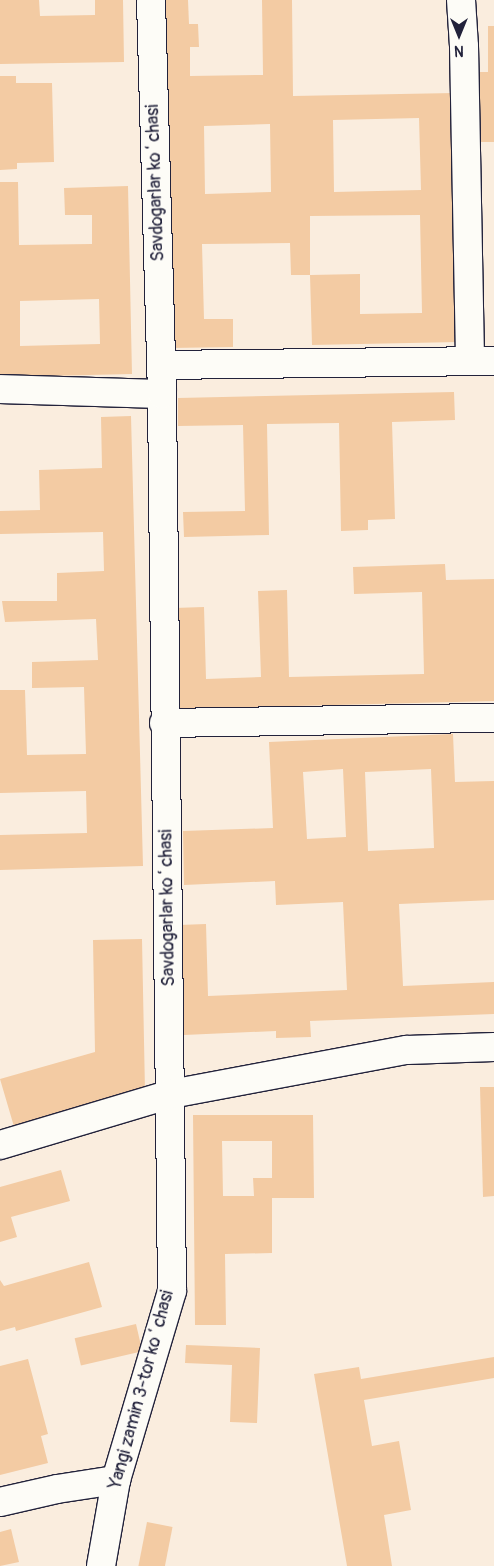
<!DOCTYPE html>
<meta charset="utf-8">
<style>
body{margin:0}
#map{position:relative;width:494px;height:1566px;overflow:hidden;background:#faedde;font-family:Pangolin,sans-serif}
div>[style]{position:absolute}
.building>*{inset:0;background:#f3cba3;transform-origin:0 0}
.roads{filter:drop-shadow(1px 0 #22223b) drop-shadow(-1px 0 #22223b) drop-shadow(0 1px #22223b) drop-shadow(0 -1px #22223b)}
.minor>*{height:28px;margin:-14px;padding:0 14px;transform-origin:14px;border-radius:14px;background:#fdfcf7}
.tertiary>*{height:28px;margin:-14px;padding:0 14px;transform-origin:14px;border-radius:14px;background:#fdfcf7}
span{translate:-50% -50%;white-space:nowrap;text-align:center;line-height:1.15;-webkit-text-stroke:4px #fdfcf7;paint-order:stroke}
.street-label{font-size:18px;color:#22223b}
.north{position:absolute;left:434px;top:10px;width:50px;height:50px;-webkit-text-stroke:4px #fdfcf7;paint-order:stroke;rotate:180deg;font-size:14px;font-weight:700;line-height:20px;text-align:center;color:#22223b}
.north::after{content:'';display:block;margin:auto;width:18px;height:22px;background:#22223b;clip-path:polygon(50% 0,100% 100%,50% 72%,0 100%)}
</style>
<div id="map">
<div class="building">
<div style="clip-path:polygon(0 0,39px 0,40px 16px,95px 15px,95px 0,123px 0,124px 62px,0 64px)"></div>
<div style="clip-path:polygon(evenodd,164px 0,188px 0,189px 24px,198px 24px,199px 47px,190px 47px,190px 76px,263px 75px,262px 0,292px 0,293px 96px,454px 93px,458px 342px,312px 345px,310px 275px,360px 274px,360px 314px,422px 313px,420px 215px,310px 216px,310px 275px,291px 275px,290px 243px,202px 244px,204px 319px,233px 319px,233px 347px,170px 348px,164px 0,419px 118px,421px 190px,334px 192px,333px 120px,419px 118px,164px 0,270px 124px,271px 192px,205px 194px,204px 126px,270px 124px)"></div>
<div style="clip-path:polygon(488px 26px,494px 26px,494px 142px,478px 142px,477px 72px,488px 72px)"></div>
<div style="clip-path:polygon(0 76px,16px 76px,16px 83px,52px 83px,54px 162px,17px 163px,17px 169px,0 170px)"></div>
<div style="clip-path:polygon(evenodd,0 182px,18px 182px,19px 245px,92px 244px,92px 215px,65px 215px,64px 188px,128px 186px,132px 374px,0 377px,0 182px,99px 299px,100px 344px,20px 346px,20px 301px,99px 299px)"></div>
<div style="clip-path:polygon(454px 392px,455px 420px,392px 422px,395px 519px,368px 520px,368px 530px,341px 531px,339px 423px,267px 424px,269px 535px,184px 537px,183px 512px,245px 511px,243px 425px,178px 426px,178px 398px)"></div>
<div style="clip-path:polygon(131px 416px,143px 866px,0 870px,0 835px,87px 833px,86px 791px,0 793px,0 690px,25px 690px,27px 755px,86px 754px,84px 687px,32px 688px,32px 662px,98px 660px,96px 619px,5px 622px,2px 601px,57px 601px,57px 573px,104px 571px,103px 532px,0 534px,0 511px,40px 510px,39px 470px,102px 468px,101px 417px)"></div>
<div style="clip-path:polygon(445px 564px,446px 580px,494px 579px,494px 701px,176px 709px,174px 608px,204px 607px,206px 679px,261px 677px,258px 591px,287px 590px,289px 677px,424px 674px,422px 592px,354px 594px,353px 567px)"></div>
<div style="clip-path:polygon(evenodd,453px 734px,455px 782px,494px 781px,494px 900px,399px 904px,403px 986px,494px 982px,494px 1014px,310px 1021px,311px 1037px,276px 1038px,276px 1031px,184px 1035px,179px 925px,206px 924px,208px 996px,347px 990px,343px 902px,276px 905px,275px 881px,184px 885px,183px 831px,273px 828px,269px 742px,453px 734px,343px 769px,346px 837px,307px 839px,303px 772px,343px 769px,453px 734px,431px 769px,434px 848px,368px 851px,365px 772px,431px 769px)"></div>
<div style="clip-path:polygon(142px 939px,145px 1091px,15px 1130px,0 1079px,95px 1052px,93px 940px)"></div>
<div style="clip-path:polygon(480px 1087px,494px 1087px,494px 1196px,483px 1197px)"></div>
<div style="clip-path:polygon(evenodd,193px 1115px,313px 1115px,314px 1198px,272px 1198px,272px 1253px,225px 1254px,226px 1325px,195px 1325px,193px 1115px,222px 1141px,272px 1141px,272px 1178px,253px 1178px,254px 1196px,223px 1196px,222px 1141px)"></div>
<div style="clip-path:polygon(61px 1170px,70px 1201px,11px 1217px,17px 1237px,0 1242px,0 1187px)"></div>
<div style="clip-path:polygon(89px 1262px,102px 1307px,16px 1331px,15px 1327px,0 1331px,0 1280px,4px 1286px)"></div>
<div style="left:136px;top:1324px;width:28px;height:63px;rotate:77deg"></div>
<div style="clip-path:polygon(186px 1345px,260px 1348px,257px 1423px,230px 1422px,232px 1365px,185px 1363px)"></div>
<div style="clip-path:polygon(494px 1357px,494px 1378px,364px 1400px,372px 1446px,399px 1441px,411px 1510px,384px 1515px,392px 1566px,347px 1566px,314px 1374px,359px 1367px,361px 1379px)"></div>
<div style="clip-path:polygon(28px 1359px,48px 1434px,41px 1436px,48px 1463px,0 1475px,0 1366px)"></div>
<div style="left:147px;top:1522px;width:26px;height:45px;rotate:11deg"></div>
<div style="clip-path:polygon(11px 1529px,19px 1562px,0 1566px,0 1532px)"></div>
</div>
<div class="roads">
<div class="minor">
<div style="left:461px;top:0;width:46px;rotate:86.3deg"></div>
<div style="left:464px;top:46px;width:315px;rotate:88.9deg"></div>
<div style="left:161px;top:365px;width:333px;rotate:-0.7deg"></div>
<div style="left:0;top:389px;width:162px;rotate:1.8deg"></div>
<div style="left:164px;top:723px;width:330px;rotate:-0.9deg"></div>
<div style="left:0;top:1502px;width:58px;rotate:-12.8deg"></div>
<div style="left:57px;top:1489px;width:60px;rotate:-8.7deg"></div>
<div style="left:101px;top:1566px;width:87px;rotate:-80.1deg"></div>
<div style="left:116px;top:1480px;width:197px;rotate:-73.5deg"></div>
<div style="left:172px;top:1291px;width:897px;rotate:-90.64deg"></div>
<div style="left:162px;top:394px;width:394px;rotate:-91.6deg"></div>
</div>
<div class="tertiary">
<div style="left:0;top:1145px;width:178px;rotate:-16.6deg"></div>
<div style="left:171px;top:1094px;width:240px;rotate:-10.6deg"></div>
<div style="left:407px;top:1050px;width:87px;rotate:-2deg"></div>
</div>
</div>
<div class="street-label">
<span style="left:156px;top:183px;rotate:-92deg">Savdogarlar koʻchasi</span>
<span style="left:168px;top:908px;rotate:-91deg">Savdogarlar koʻchasi</span>
<span style="left:142px;top:1390px;rotate:-75deg">Yangi zamin 3-tor koʻchasi</span>
</div>
<div class="north">N</div>
</div>
